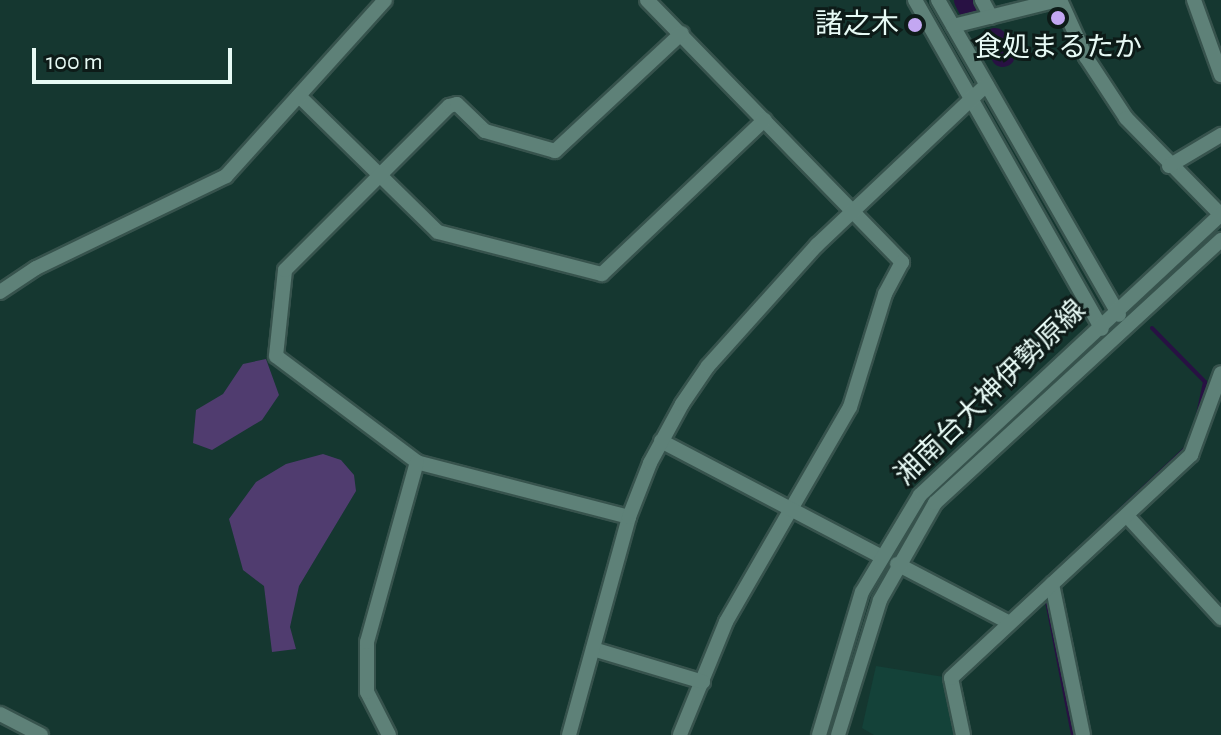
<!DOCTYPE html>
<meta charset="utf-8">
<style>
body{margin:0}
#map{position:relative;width:1221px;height:735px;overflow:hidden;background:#153730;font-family:"Alegreya Sans","Noto Sans JP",sans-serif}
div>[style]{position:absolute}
.built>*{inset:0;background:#144239}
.green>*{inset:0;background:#503c6f}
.stream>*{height:4px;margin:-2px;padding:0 2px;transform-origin:2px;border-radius:2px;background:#281143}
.river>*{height:24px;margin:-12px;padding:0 12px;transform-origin:12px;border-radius:12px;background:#281143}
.roads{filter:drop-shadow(2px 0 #37534d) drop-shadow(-2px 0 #37534d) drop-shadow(0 2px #37534d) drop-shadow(0 -2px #37534d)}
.minor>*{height:14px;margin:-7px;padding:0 7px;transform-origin:7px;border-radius:7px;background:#5e8178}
.dots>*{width:22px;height:22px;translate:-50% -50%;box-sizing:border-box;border:4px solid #0d1b18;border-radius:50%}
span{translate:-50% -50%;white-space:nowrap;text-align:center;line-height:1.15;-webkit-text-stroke:6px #0d1b18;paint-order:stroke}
.poi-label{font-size:28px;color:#e7faf5}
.right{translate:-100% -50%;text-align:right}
.street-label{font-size:28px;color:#e7faf5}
.scale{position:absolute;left:32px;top:48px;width:200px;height:36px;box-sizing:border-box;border:4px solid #e7faf5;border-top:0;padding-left:10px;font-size:24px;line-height:28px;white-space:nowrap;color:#e7faf5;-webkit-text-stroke:6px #0d1b18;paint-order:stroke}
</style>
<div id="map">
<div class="built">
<div style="clip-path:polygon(876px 666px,944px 677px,958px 735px,874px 735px,862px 728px)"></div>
</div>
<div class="green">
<div style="clip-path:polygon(266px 359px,279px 395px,262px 420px,212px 450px,193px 443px,196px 410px,223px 394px,243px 364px)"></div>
<div style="clip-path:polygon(323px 454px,341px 460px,354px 475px,356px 491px,299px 586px,290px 627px,296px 649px,272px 652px,264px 586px,243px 570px,229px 519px,256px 482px,286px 464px)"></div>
</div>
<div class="stream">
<div style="left:1152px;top:328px;width:76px;rotate:45.5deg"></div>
<div style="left:1205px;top:382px;width:35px;rotate:102deg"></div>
<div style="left:1046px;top:580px;width:195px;rotate:-43.3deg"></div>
<div style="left:1046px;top:596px;width:142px;rotate:79deg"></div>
</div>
<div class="river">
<div style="left:966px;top:0;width:9px;rotate:63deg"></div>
<div style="left:995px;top:40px;width:17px;rotate:62deg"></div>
</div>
<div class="roads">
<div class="minor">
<div style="left:647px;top:0;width:366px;rotate:45.8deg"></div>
<div style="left:902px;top:262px;width:36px;rotate:118deg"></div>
<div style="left:885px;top:294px;width:118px;rotate:107.2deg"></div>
<div style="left:850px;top:407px;width:248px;rotate:120deg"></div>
<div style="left:726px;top:622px;width:122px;rotate:112.2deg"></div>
<div style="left:915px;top:0;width:378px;rotate:60.4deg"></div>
<div style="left:938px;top:0;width:363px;rotate:60.1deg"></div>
<div style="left:982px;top:0;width:19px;rotate:62deg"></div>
<div style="left:1060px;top:0;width:63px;rotate:65.5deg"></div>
<div style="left:1086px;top:57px;width:73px;rotate:56.7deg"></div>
<div style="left:1126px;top:118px;width:136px;rotate:45.6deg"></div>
<div style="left:1194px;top:0;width:80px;rotate:70.2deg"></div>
<div style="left:953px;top:26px;width:108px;rotate:-13.9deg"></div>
<div style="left:299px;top:96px;width:194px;rotate:44.4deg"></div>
<div style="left:438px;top:232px;width:169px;rotate:14.4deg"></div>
<div style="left:602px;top:274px;width:224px;rotate:-43.5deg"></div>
<div style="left:1169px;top:166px;width:61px;rotate:-30.8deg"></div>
<div style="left:0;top:292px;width:43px;rotate:-33.7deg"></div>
<div style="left:36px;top:268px;width:211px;rotate:-25.8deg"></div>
<div style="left:226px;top:176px;width:237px;rotate:-47.9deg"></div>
<div style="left:661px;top:441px;width:247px;rotate:27.7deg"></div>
<div style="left:1127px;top:516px;width:139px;rotate:47.3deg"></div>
<div style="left:629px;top:517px;width:219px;rotate:-165.5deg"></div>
<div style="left:417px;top:462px;width:176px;rotate:-143.1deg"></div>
<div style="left:276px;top:356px;width:86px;rotate:-84deg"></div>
<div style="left:285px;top:270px;width:232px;rotate:-45deg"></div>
<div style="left:449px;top:106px;width:8px;rotate:-14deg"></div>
<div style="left:457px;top:104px;width:39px;rotate:44deg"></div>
<div style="left:485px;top:131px;width:73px;rotate:15.9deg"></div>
<div style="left:555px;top:151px;width:173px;rotate:-42.9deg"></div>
<div style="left:897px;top:564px;width:125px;rotate:27.6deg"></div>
<div style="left:1052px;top:584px;width:154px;rotate:78.4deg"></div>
<div style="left:593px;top:649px;width:115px;rotate:16.7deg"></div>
<div style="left:0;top:714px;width:46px;rotate:27.1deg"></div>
<div style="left:389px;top:735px;width:48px;rotate:-117.1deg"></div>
<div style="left:367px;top:692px;width:50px;rotate:-90deg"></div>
<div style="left:367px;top:642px;width:187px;rotate:-74.5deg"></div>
<div style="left:569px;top:735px;width:226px;rotate:-74.6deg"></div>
<div style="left:629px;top:517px;width:58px;rotate:-68.7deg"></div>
<div style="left:650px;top:463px;width:67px;rotate:-61.5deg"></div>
<div style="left:682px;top:404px;width:46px;rotate:-55.6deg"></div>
<div style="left:708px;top:366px;width:163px;rotate:-48deg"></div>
<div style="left:817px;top:245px;width:233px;rotate:-43.4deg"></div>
<div style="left:819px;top:735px;width:149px;rotate:-73.3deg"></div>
<div style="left:862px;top:592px;width:113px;rotate:-59.1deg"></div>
<div style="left:920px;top:495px;width:412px;rotate:-43deg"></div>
<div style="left:838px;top:735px;width:141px;rotate:-72.7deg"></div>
<div style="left:880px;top:600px;width:112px;rotate:-60.4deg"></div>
<div style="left:935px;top:503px;width:389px;rotate:-42.6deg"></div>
<div style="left:963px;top:735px;width:58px;rotate:-101.9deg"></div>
<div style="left:951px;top:678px;width:328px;rotate:-42.9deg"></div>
<div style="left:1191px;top:455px;width:87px;rotate:-69.9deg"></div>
</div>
</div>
<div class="dots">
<div style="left:1058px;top:18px;background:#c3a7f2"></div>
<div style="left:915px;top:25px;background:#c3a7f2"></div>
</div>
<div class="poi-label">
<span class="right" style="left:899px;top:25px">諸之木</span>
<span style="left:1058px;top:48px">食処まるたか</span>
</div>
<div class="street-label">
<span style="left:991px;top:393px;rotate:-44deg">湘南台大神伊勢原線</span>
</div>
<div class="scale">100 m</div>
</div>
